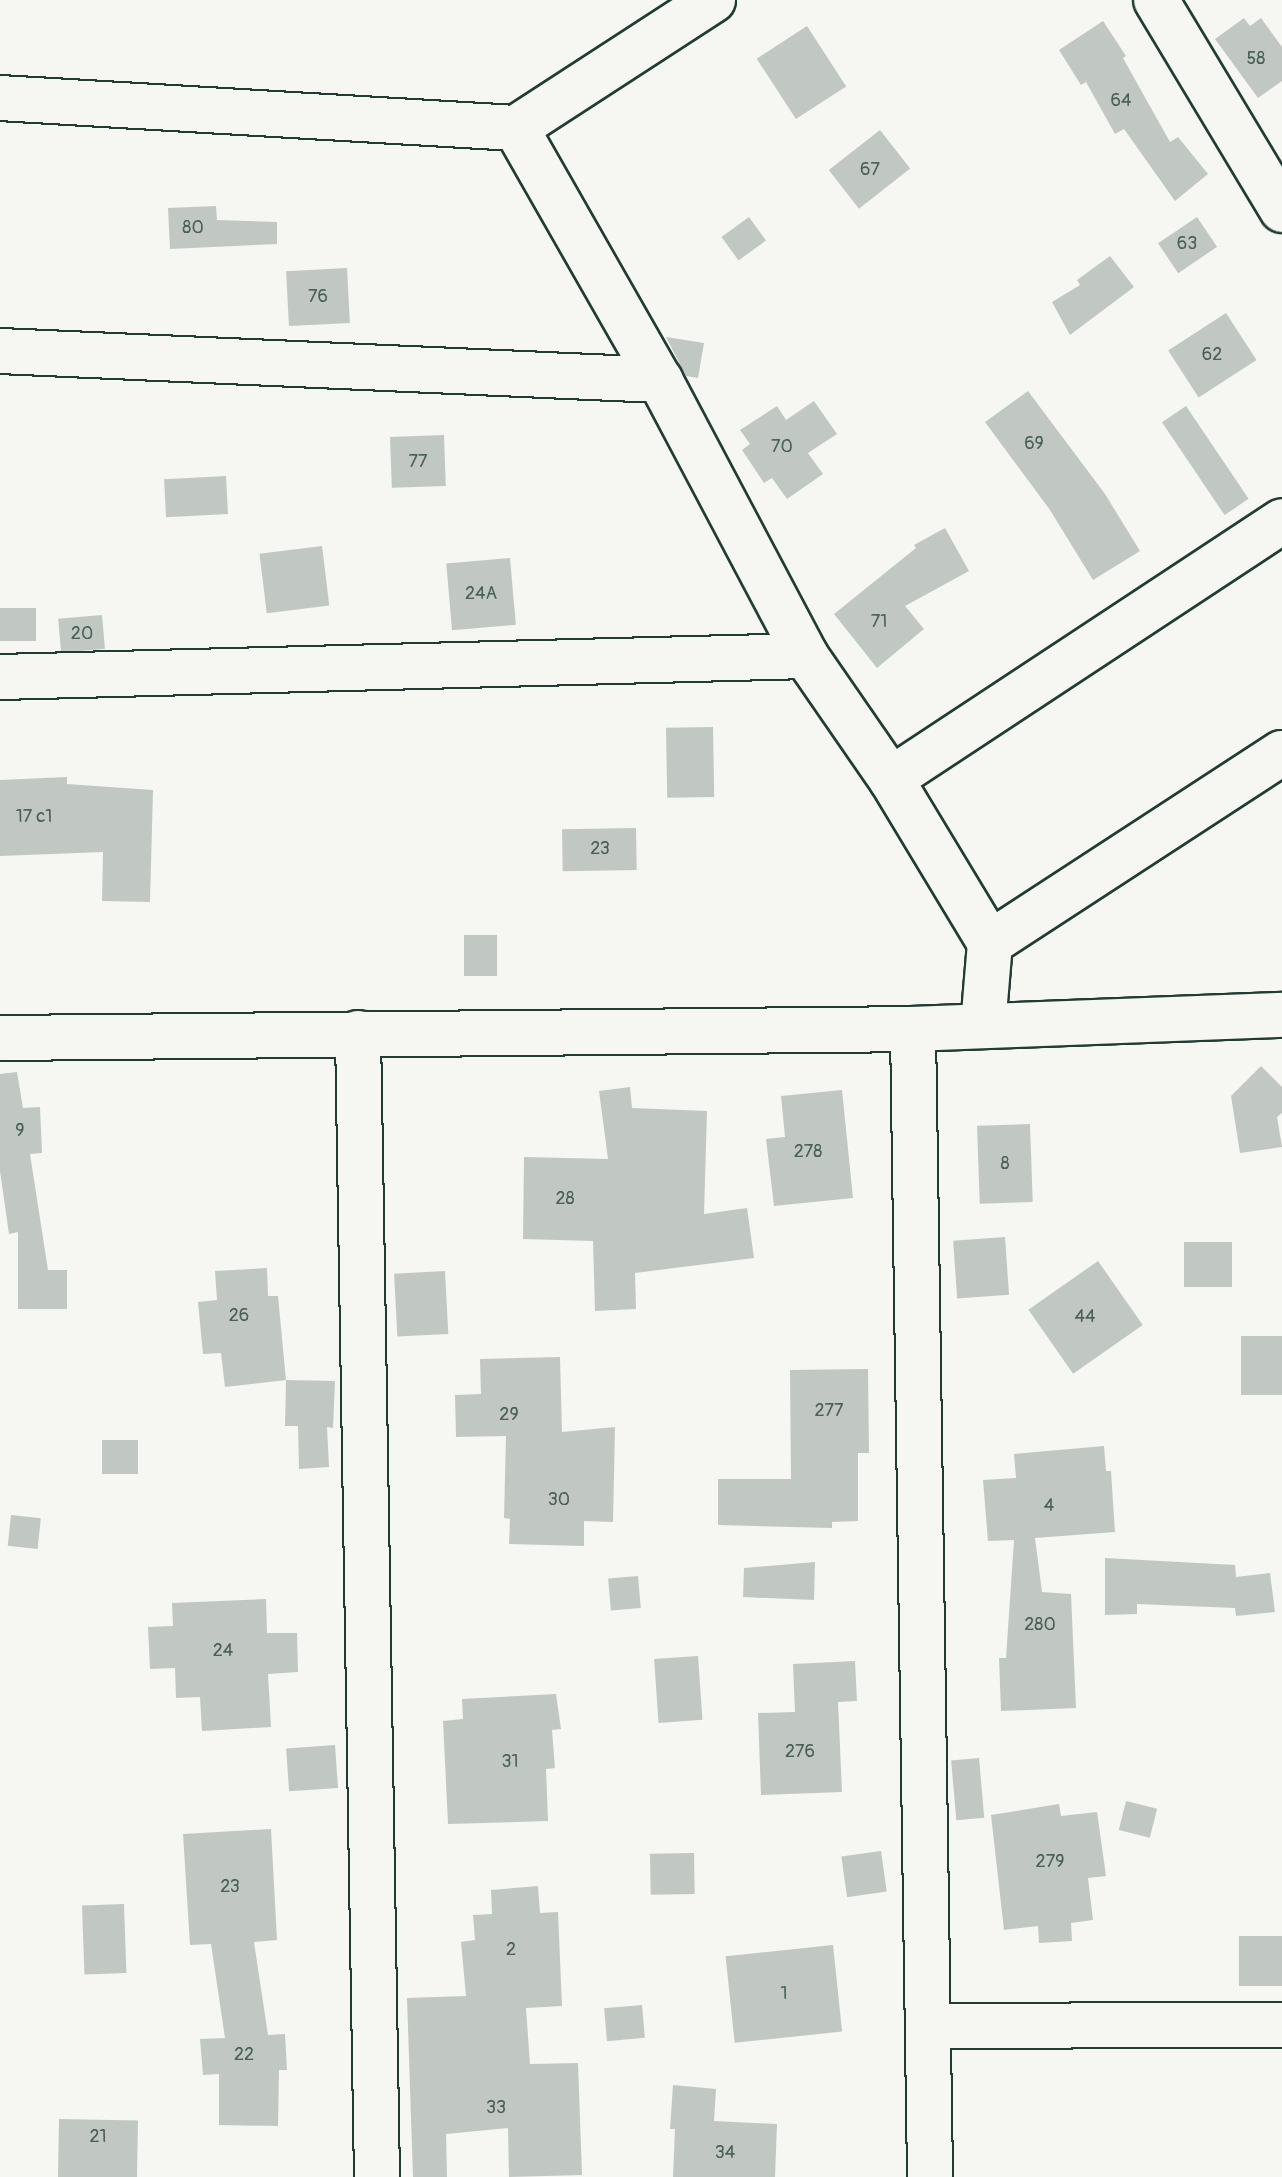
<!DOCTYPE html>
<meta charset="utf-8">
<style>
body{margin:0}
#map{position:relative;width:1282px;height:2177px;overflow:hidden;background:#f6f6f2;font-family:Pangolin,sans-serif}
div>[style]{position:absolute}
.building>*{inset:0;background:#c1c8c3;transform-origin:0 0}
.roads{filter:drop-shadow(2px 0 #1f3d34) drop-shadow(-2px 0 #1f3d34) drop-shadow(0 2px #1f3d34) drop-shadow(0 -2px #1f3d34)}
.minor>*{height:44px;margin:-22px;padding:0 22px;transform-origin:22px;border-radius:22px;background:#f6f6f2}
span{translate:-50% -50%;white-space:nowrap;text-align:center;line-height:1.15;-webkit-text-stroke:6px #f6f6f2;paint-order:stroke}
.number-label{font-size:18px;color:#486058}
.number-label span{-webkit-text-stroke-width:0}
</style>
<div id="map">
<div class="building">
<div style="clip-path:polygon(1244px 18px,1250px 26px,1261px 18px,1282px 47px,1282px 81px,1258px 98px,1215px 39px)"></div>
<div style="clip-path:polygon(1103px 21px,1126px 56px,1123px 58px,1170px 142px,1178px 137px,1208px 174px,1175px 201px,1124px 129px,1115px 134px,1086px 82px,1081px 85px,1059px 50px)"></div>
<div style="left:807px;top:26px;width:72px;height:60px;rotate:57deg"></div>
<div style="left:880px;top:130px;width:49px;height:65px;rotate:52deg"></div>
<div style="clip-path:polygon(216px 206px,217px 220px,277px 222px,277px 244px,170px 249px,168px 208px)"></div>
<div style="left:749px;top:217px;width:29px;height:34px;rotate:54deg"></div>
<div style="left:1197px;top:217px;width:36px;height:47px;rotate:56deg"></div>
<div style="clip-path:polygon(1110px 256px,1134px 287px,1070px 335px,1052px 302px,1080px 285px,1077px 280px)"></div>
<div style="left:347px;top:268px;width:55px;height:61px;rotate:87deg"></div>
<div style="left:1226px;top:313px;width:56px;height:69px;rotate:57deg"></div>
<div style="clip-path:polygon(666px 337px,704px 343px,698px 378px,686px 376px)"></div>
<div style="clip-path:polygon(1028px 391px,1105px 494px,1140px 551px,1093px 580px,1050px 510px,985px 422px)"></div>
<div style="clip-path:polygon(814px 401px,837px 434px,808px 453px,823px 474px,787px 499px,772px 478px,764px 483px,742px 450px,750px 444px,740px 430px,777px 406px,786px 420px)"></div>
<div style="left:1186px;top:406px;width:112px;height:29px;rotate:56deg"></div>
<div style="left:444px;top:435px;width:51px;height:54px;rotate:88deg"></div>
<div style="left:226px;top:476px;width:38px;height:62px;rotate:87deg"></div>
<div style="clip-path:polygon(945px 528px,969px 571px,905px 606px,924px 629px,877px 668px,834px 614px,916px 548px,914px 545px)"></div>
<div style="left:322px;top:546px;width:60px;height:63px;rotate:83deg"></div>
<div style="left:510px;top:558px;width:67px;height:64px;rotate:85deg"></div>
<div style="left:0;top:608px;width:36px;height:33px"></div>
<div style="left:102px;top:615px;width:34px;height:44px;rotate:85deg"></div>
<div style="left:713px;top:727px;width:70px;height:47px;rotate:89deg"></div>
<div style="clip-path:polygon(67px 777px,67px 784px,153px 790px,150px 902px,102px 901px,103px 852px,0 856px,0 780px)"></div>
<div style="left:636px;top:828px;width:42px;height:74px;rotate:89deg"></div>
<div style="left:464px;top:935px;width:33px;height:41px"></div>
<div style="clip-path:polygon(1261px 1066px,1282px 1087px,1282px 1113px,1277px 1117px,1282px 1147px,1240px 1153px,1231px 1096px)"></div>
<div style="clip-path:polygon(17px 1072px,23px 1108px,40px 1107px,42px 1153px,30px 1154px,48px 1270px,67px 1270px,67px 1309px,18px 1309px,18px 1232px,9px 1234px,0 1171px,0 1074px)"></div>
<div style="clip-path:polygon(630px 1087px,632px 1108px,707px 1111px,704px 1214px,747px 1208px,754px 1258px,635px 1273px,636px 1309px,595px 1311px,593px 1241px,523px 1239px,524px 1157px,608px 1159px,599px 1091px)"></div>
<div style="clip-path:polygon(842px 1090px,853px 1198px,774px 1206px,766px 1139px,785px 1137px,781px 1096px)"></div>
<div style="left:1030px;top:1124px;width:78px;height:53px;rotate:88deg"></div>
<div style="left:1005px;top:1237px;width:58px;height:52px;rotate:86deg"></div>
<div style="left:1184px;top:1242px;width:48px;height:45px"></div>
<div style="left:1098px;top:1261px;width:78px;height:85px;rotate:55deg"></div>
<div style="clip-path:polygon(267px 1268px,268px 1296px,278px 1296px,286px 1380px,225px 1387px,221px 1353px,203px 1354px,198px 1302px,217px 1300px,215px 1271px)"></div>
<div style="left:445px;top:1271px;width:63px;height:51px;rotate:87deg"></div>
<div style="left:1282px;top:1336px;width:59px;height:41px;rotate:90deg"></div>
<div style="clip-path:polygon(560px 1357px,562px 1432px,615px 1427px,613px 1522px,584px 1521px,584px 1546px,509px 1544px,510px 1519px,504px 1518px,506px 1436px,456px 1437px,455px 1395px,481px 1394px,480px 1359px)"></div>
<div style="clip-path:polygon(868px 1369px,869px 1453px,858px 1453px,858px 1521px,832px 1522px,832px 1528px,718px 1525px,718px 1479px,791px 1479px,790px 1370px)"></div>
<div style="clip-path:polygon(286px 1380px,335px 1381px,333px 1428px,327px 1427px,329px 1467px,299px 1469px,298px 1426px,285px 1426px)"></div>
<div style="left:102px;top:1440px;width:36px;height:34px"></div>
<div style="clip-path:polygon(1104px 1446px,1106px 1471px,1111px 1471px,1115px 1532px,1035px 1538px,1042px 1592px,1071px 1594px,1076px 1708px,1001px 1711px,999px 1658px,1006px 1658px,1014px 1540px,988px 1541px,983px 1480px,1016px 1478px,1014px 1454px)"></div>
<div style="left:11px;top:1515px;width:30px;height:31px;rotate:6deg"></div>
<div style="clip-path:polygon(1105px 1558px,1235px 1565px,1236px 1577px,1270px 1573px,1275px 1612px,1236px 1616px,1235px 1608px,1137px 1604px,1137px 1614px,1105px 1615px)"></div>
<div style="clip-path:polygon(815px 1562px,814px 1600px,743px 1597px,744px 1568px)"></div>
<div style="left:638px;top:1576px;width:32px;height:30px;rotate:85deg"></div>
<div style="clip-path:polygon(266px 1599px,267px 1633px,297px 1633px,298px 1672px,268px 1674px,271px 1727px,202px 1731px,200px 1697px,176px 1698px,175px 1668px,150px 1669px,148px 1627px,173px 1626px,172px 1603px)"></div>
<div style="left:698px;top:1656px;width:64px;height:44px;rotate:86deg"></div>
<div style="clip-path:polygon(855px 1661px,857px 1701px,838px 1702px,842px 1792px,761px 1795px,758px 1713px,795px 1712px,793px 1664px)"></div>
<div style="clip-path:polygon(556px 1694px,561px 1729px,552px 1730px,555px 1768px,546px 1769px,548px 1821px,448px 1824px,443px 1721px,463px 1719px,462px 1699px)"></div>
<div style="left:335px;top:1745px;width:43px;height:49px;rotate:86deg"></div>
<div style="left:979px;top:1758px;width:60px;height:28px;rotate:85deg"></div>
<div style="left:1126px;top:1801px;width:32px;height:30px;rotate:14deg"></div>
<div style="clip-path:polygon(1059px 1804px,1061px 1816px,1097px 1812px,1106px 1876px,1088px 1878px,1093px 1920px,1071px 1923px,1072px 1941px,1039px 1943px,1038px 1926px,1004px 1930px,991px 1815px)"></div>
<div style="clip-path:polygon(271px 1829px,277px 1940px,254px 1942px,268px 2035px,285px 2034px,287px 2070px,279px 2070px,278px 2126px,219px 2125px,219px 2074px,203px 2075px,200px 2039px,225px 2038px,211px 1944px,190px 1945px,183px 1834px)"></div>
<div style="left:881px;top:1851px;width:41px;height:40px;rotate:82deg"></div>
<div style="left:694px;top:1853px;width:41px;height:44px;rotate:89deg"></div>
<div style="clip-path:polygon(538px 1886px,540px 1913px,558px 1912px,562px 2006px,526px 2008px,530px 2064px,578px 2063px,582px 2175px,509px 2177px,508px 2128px,446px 2134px,447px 2177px,413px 2177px,407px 1998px,466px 1996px,461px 1942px,475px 1940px,473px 1915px,492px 1914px,491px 1890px)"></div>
<div style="left:124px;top:1904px;width:69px;height:42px;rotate:88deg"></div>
<div style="left:1282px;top:1936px;width:50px;height:43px;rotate:90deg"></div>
<div style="left:833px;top:1945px;width:87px;height:108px;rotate:84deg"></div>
<div style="left:642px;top:2005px;width:33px;height:38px;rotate:85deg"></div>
<div style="clip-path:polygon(673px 2085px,716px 2089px,714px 2121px,777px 2124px,775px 2177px,673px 2177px,675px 2129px,670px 2129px)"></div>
<div style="left:59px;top:2119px;width:79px;height:58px;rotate:1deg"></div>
</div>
<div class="roads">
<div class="minor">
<div style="left:1156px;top:0;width:245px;rotate:59deg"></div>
<div style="left:0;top:98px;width:517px;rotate:3.33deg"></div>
<div style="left:516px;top:128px;width:235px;rotate:-33deg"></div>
<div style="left:516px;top:128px;width:290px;rotate:60.3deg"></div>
<div style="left:660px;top:380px;width:312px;rotate:62.1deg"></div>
<div style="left:806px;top:656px;width:150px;rotate:55.4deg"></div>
<div style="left:891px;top:779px;width:192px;rotate:58.9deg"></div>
<div style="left:990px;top:943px;width:83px;rotate:94.8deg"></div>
<div style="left:0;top:351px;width:661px;rotate:2.52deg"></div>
<div style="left:0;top:677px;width:806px;rotate:-1.49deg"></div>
<div style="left:891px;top:779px;width:468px;rotate:-33.4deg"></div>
<div style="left:990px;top:943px;width:348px;rotate:-33.1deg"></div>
<div style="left:913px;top:1029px;width:1148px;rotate:89.15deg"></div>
<div style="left:358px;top:1033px;width:1144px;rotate:89.05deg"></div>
<div style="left:0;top:1038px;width:913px;rotate:-0.56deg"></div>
<div style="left:913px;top:1029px;width:369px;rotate:-2.2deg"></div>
<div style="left:930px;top:2026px;width:352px;rotate:-0.2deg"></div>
</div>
</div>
<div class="number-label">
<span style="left:1256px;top:59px">58</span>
<span style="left:1121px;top:101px">64</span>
<span style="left:870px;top:170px">67</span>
<span style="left:193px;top:228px">80</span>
<span style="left:1187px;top:244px">63</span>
<span style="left:318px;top:297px">76</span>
<span style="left:1212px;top:355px">62</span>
<span style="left:1034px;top:444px">69</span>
<span style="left:782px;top:447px">70</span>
<span style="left:418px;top:462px">77</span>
<span style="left:481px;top:594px">24А</span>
<span style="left:879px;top:622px">71</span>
<span style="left:82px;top:634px">20</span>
<span style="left:34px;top:817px">17 с1</span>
<span style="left:600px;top:849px">23</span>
<span style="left:20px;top:1131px">9</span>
<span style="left:808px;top:1152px">278</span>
<span style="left:1005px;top:1164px">8</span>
<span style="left:565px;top:1199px">28</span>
<span style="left:239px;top:1316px">26</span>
<span style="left:1085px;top:1317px">44</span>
<span style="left:829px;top:1411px">277</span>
<span style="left:509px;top:1415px">29</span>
<span style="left:559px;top:1500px">30</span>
<span style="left:1049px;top:1506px">4</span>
<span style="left:1040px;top:1625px">280</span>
<span style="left:223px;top:1651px">24</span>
<span style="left:800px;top:1752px">276</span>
<span style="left:510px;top:1762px">31</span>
<span style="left:1050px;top:1862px">279</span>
<span style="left:230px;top:1887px">23</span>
<span style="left:511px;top:1950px">2</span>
<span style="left:784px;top:1994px">1</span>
<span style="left:244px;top:2055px">22</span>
<span style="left:496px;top:2108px">33</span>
<span style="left:98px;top:2137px">21</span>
<span style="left:725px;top:2153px">34</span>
</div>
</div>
